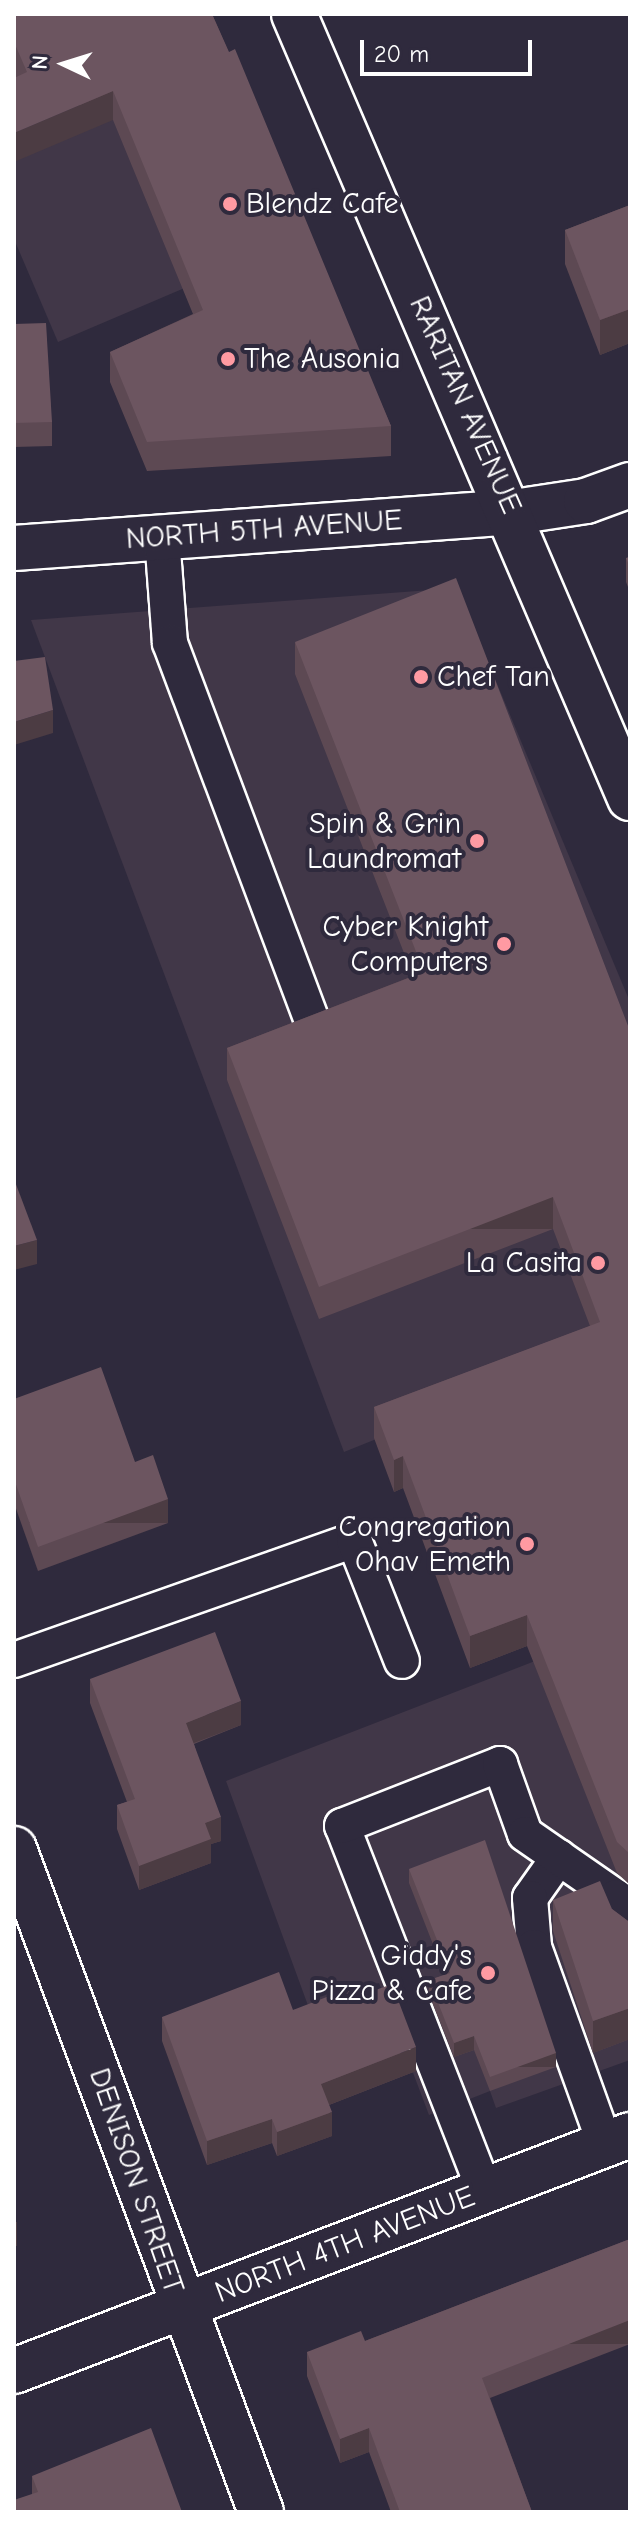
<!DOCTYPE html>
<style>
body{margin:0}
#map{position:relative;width:644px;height:2526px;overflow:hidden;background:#2f2a3d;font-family:"Comic Neue",sans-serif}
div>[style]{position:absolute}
.built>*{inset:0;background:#413748}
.roads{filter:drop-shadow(2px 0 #fff) drop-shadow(-2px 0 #fff) drop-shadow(0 2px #fff) drop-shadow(0 -2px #fff)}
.service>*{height:34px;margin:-17px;padding:0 17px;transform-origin:17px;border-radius:17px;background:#2f2a3d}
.minor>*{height:44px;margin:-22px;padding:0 22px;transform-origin:22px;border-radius:22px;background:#2f2a3d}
.secondary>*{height:44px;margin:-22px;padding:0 22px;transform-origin:22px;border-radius:22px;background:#2f2a3d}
.wall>*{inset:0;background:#5d4953}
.shaded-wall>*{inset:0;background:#4c3c43;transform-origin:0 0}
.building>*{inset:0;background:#6c5560}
.dots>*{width:22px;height:22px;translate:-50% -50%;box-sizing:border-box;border:4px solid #2f2a3d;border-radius:50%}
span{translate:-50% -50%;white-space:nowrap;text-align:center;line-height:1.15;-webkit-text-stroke:8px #2f2a3d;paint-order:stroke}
.poi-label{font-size:30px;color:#fff}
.left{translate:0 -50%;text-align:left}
.right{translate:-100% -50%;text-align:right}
.street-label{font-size:30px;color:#fff}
.frame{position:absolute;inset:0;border:16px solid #fff;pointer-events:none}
.north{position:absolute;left:24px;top:24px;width:80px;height:80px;-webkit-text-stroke:6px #2f2a3d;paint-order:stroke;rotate:274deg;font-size:22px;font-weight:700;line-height:32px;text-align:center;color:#fff}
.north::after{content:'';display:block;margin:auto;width:28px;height:36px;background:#fff;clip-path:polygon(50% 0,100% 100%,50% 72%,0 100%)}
.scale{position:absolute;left:360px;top:40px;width:172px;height:36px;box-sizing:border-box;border:4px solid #fff;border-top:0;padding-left:10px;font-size:24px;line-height:28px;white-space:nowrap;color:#fff;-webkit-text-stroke:6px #2f2a3d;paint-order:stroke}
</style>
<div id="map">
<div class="built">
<div style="clip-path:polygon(14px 14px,302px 238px,58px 342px,14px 239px)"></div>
<div style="clip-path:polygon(457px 588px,630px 1002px,630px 1337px,344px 1452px,31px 620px)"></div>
<div style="clip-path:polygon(630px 1624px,630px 2060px,496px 2108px,490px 2091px,429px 2115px,379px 1983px,310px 2011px,226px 1781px)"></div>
</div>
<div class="roads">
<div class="service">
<div style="left:162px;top:537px;width:106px;rotate:85.7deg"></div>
<div style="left:170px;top:643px;width:398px;rotate:69.4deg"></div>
<div style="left:14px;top:1660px;width:361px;rotate:-19.4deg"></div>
<div style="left:354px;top:1540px;width:130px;rotate:68.4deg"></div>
<div style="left:559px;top:1857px;width:50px;rotate:125.3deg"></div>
<div style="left:530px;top:1898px;width:49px;rotate:85.3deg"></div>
<div style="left:534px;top:1947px;width:209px;rotate:70.2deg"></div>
<div style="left:485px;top:2192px;width:393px;rotate:-111.3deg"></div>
<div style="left:342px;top:1826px;width:170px;rotate:-21.4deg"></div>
<div style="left:500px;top:1764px;width:74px;rotate:70.3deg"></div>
<div style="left:525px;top:1834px;width:111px;rotate:34.7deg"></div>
<div style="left:616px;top:1897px;width:39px;rotate:69deg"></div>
</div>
<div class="minor">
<div style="left:14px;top:548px;width:501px;rotate:-4.12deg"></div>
<div style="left:514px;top:512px;width:73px;rotate:-8.7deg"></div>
<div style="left:586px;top:501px;width:47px;rotate:-20deg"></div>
<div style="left:14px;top:1849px;width:708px;rotate:69.57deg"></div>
<div style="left:14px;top:2371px;width:660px;rotate:-20.96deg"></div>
</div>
<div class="secondary">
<div style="left:294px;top:14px;width:853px;rotate:66.8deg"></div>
</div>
</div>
<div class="wall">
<div style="clip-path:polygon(14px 14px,212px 14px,391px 426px,391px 456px,147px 471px,110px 382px,110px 352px,193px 314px,113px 120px,16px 77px,14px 72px)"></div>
<div style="clip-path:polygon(630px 205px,630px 343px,600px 355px,565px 264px,565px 230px)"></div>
<div style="clip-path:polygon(14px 324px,52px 422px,52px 446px,14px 447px)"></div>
<div style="clip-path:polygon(630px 557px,630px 592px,626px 582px,626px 558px)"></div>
<div style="clip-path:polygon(295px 642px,630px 1031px,630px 1885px,617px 1873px,527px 1646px,470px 1668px,403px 1488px,394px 1492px,374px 1438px,374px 1407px,590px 1326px,553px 1229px,319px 1319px,227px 1080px,227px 1048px,413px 976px,295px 674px)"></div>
<div style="clip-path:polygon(14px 1399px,135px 1462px,168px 1523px,38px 1571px,14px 1503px)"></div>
<div style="clip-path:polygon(90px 1679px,241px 1725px,194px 1744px,221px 1841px,211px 1844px,211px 1863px,139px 1890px,117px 1829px,117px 1805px,127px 1802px,90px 1703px)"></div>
<div style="clip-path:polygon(409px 1869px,556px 2067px,490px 2091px,474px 2050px,454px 2057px,429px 1994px,429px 1980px,445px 1975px,409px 1883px)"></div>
<div style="clip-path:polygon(553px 1900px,612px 1909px,628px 1921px,630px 1920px,630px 2039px,593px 2053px,553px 1931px)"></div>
<div style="clip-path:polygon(354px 1998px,416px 2071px,329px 2105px,332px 2136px,277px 2156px,272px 2143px,207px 2165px,162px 2041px,162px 2017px,293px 2010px)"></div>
<div style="clip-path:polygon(630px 2239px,630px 2344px,490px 2398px,532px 2512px,391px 2512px,369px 2452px,340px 2463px,307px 2376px,307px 2352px,365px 2341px)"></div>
<div style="clip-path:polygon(32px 2476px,182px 2512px,32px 2494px)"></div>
</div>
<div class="shaded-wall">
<div style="clip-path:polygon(113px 91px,113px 120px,14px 162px,14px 133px)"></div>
<div style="clip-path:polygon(630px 309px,630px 343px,600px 355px,600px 320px)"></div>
<div style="clip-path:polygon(53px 710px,53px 733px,14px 745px,14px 722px)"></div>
<div style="left:553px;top:1197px;width:32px;height:251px;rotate:90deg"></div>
<div style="clip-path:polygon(37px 1240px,37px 1264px,14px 1270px,14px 1246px)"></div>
<div style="clip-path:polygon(403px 1456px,403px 1488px,394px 1492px,394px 1460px)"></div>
<div style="left:168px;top:1499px;width:24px;height:139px;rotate:90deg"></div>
<div style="clip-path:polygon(527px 1615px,527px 1646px,470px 1668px,470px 1636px)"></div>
<div style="clip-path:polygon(241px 1701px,241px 1725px,186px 1746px,186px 1723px)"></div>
<div style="clip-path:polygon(221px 1817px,221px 1841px,211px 1844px,211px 1863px,139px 1890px,139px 1866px,205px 1823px)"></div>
<div style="clip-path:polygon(630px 2008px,630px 2039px,593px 2053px,593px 2021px)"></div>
<div style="clip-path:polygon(474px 2036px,474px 2050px,454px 2057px,454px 2043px)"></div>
<div style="clip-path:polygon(416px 2047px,416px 2071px,321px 2108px,321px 2084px)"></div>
<div style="left:556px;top:2053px;width:14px;height:70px;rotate:90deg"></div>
<div style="clip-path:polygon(332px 2112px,332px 2136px,277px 2156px,277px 2132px)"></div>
<div style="clip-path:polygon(272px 2119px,272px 2143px,207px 2165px,207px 2141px)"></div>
<div style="clip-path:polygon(15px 2188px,15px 2212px,14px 2215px,14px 2191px)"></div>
<div style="left:17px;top:2222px;width:24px;height:3px;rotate:90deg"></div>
<div style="left:630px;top:2320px;width:24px;height:159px;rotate:90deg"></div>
<div style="clip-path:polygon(369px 2428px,369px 2452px,340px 2463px,340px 2439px)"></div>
</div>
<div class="building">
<div style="clip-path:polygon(14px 14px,212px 14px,229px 52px,235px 49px,391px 426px,147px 442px,110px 352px,203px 310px,113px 91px,14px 133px,14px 78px,27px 72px,14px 42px)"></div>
<div style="clip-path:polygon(630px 205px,630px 309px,600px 320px,565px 230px)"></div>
<div style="clip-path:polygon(46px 323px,52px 422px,14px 423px,14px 324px)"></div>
<div style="clip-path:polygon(630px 557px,630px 568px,626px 558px)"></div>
<div style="clip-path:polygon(456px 578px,630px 1031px,630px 1854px,617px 1842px,527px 1615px,470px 1636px,403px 1456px,394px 1460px,374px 1407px,600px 1322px,553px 1197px,319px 1287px,227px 1048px,424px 972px,295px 642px)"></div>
<div style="clip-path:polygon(45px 657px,53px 710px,14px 722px,14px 661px)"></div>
<div style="clip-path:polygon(14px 1179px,37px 1240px,14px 1246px)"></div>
<div style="clip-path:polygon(101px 1367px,135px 1462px,153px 1455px,168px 1499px,38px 1547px,14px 1479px,14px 1399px)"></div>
<div style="clip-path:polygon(215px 1632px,241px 1701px,186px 1723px,221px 1817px,205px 1823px,211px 1839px,139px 1866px,117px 1805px,135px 1799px,90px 1679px)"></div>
<div style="clip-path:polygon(485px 1840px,556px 2053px,490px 2077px,474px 2036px,454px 2043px,429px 1980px,450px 1973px,409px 1869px)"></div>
<div style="clip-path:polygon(600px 1881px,612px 1909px,628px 1921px,630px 1920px,630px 2008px,593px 2021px,553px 1900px)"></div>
<div style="clip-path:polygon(279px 1972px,293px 2010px,350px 1988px,354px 1998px,392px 1984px,416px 2047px,321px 2084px,332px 2112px,277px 2132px,272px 2119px,207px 2141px,162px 2017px)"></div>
<div style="clip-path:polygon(630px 2239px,630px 2320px,482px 2378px,532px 2512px,400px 2512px,369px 2428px,340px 2439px,307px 2352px,361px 2331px,365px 2341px)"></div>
<div style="clip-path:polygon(151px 2428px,182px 2512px,14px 2512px,14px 2500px,38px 2492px,32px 2476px)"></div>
</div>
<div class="dots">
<div style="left:230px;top:204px;background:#ff9aa2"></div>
<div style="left:228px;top:359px;background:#ff9aa2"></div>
<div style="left:421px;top:677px;background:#ff9aa2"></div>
<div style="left:477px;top:841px;background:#ff9aa2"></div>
<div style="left:504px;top:944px;background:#ff9aa2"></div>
<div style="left:598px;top:1263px;background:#ff9aa2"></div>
<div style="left:527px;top:1544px;background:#ff9aa2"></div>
<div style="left:488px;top:1973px;background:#ff9aa2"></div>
</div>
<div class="poi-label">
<span class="left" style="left:246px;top:204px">Blendz Cafe</span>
<span class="left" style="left:244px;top:359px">The Ausonia</span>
<span class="left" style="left:437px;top:677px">Chef Tan</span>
<span class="right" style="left:461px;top:841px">Spin &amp; Grin<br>Laundromat</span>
<span class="right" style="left:488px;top:944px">Cyber Knight<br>Computers</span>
<span class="right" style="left:582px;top:1263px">La Casita</span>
<span class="right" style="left:511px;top:1544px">Congregation<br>Ohav Emeth</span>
<span class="right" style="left:472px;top:1973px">Giddy's<br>Pizza &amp; Cafe</span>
</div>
<div class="street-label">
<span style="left:465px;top:405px;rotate:66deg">RARITAN AVENUE</span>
<span style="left:264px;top:530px;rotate:-4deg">NORTH 5TH AVENUE</span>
<span style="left:136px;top:2181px;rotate:71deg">DENISON STREET</span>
<span style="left:345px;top:2245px;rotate:-21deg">NORTH 4TH AVENUE</span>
</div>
<div class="frame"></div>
<div class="north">N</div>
<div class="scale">20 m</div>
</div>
